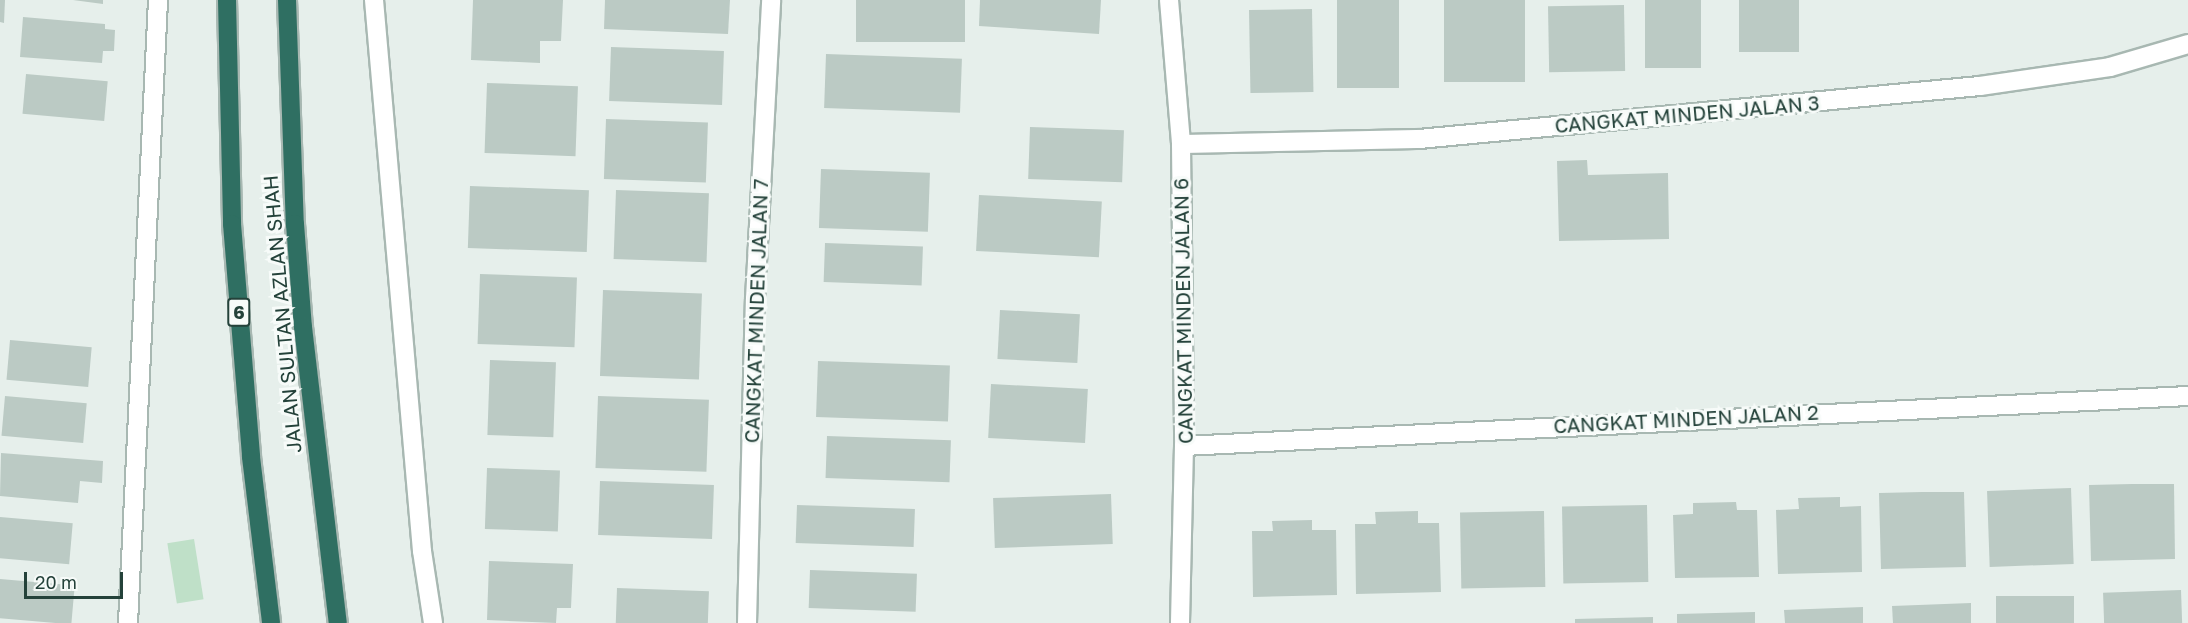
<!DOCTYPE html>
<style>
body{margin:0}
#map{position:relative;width:2188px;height:623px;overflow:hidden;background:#e6efeb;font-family:"Golos Text",sans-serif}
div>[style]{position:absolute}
.green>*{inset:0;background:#bfe0c8;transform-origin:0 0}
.building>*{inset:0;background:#bbcac4;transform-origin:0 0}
.roads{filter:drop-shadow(2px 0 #a8b8b2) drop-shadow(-2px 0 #a8b8b2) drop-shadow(0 2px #a8b8b2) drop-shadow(0 -2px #a8b8b2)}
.minor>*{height:18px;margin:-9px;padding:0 9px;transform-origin:9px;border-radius:9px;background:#fff}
.highway>*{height:18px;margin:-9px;padding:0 9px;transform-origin:9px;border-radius:9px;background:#2f6f62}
span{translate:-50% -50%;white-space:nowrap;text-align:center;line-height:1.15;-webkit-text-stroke:6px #f7fbf9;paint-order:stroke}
.shield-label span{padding:2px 4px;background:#f7fbf9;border:2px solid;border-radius:4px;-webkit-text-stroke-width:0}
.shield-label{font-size:18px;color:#24423a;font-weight:700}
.street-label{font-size:20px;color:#24423a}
.scale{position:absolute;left:24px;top:572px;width:99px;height:27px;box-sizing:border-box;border:3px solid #24423a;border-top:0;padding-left:8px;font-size:18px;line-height:21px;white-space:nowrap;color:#24423a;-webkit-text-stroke:4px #f7fbf9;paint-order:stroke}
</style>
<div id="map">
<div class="green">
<div style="left:194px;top:539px;width:61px;height:27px;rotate:81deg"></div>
</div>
<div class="building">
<div style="clip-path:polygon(0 0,5px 0,4px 23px,0 22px)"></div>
<div style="clip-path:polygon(73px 0,103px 0,103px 4px)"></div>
<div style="clip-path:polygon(473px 0,563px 0,561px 41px,540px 41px,540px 63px,471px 60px)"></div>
<div style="clip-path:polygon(605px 0,730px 0,728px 34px,604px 29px)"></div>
<div style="left:856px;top:0;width:109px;height:42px"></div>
<div style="clip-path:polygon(980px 0,1101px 0,1099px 34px,979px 26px)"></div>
<div style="left:1337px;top:0;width:62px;height:88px"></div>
<div style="left:1444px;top:0;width:81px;height:82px"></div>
<div style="left:1645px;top:0;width:56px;height:68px"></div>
<div style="left:1739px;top:0;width:60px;height:52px"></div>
<div style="left:1624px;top:5px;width:66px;height:76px;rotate:89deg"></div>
<div style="left:1312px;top:9px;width:83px;height:63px;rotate:89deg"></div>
<div style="clip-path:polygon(23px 17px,105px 24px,105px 29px,115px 30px,114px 51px,103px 51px,102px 63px,20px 57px)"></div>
<div style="left:611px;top:47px;width:113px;height:54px;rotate:2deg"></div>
<div style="left:826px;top:54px;width:136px;height:54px;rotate:2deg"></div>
<div style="left:26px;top:74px;width:82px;height:40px;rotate:5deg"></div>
<div style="left:487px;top:83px;width:91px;height:70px;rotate:2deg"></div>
<div style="left:606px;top:119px;width:102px;height:60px;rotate:2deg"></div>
<div style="left:1030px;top:127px;width:94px;height:52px;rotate:2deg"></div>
<div style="clip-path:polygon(1587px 160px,1588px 175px,1668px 173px,1669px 239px,1559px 241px,1557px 161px)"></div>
<div style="left:821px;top:169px;width:109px;height:59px;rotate:2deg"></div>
<div style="left:470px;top:186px;width:119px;height:62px;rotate:2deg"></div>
<div style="left:616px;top:190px;width:93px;height:69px;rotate:2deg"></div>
<div style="left:979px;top:195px;width:123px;height:56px;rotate:3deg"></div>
<div style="left:825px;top:243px;width:98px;height:39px;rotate:2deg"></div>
<div style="left:480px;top:274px;width:97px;height:70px;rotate:2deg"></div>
<div style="left:603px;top:290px;width:99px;height:86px;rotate:2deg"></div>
<div style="left:1000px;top:310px;width:80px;height:49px;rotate:3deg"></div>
<div style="left:10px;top:340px;width:82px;height:40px;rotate:5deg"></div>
<div style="left:490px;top:360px;width:66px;height:75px;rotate:2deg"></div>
<div style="left:818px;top:361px;width:132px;height:56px;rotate:2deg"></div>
<div style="left:991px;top:384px;width:97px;height:54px;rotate:3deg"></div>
<div style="left:5px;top:396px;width:82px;height:40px;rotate:5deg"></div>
<div style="left:598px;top:396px;width:111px;height:72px;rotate:2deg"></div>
<div style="left:827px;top:436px;width:124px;height:42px;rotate:2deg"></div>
<div style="clip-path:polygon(1px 453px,103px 461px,102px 483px,80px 481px,78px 503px,0 496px)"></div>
<div style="left:487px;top:468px;width:73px;height:61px;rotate:2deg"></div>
<div style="left:600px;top:481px;width:114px;height:54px;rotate:2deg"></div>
<div style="clip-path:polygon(2132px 484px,2174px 484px,2175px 559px,2091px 561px,2089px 485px)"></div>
<div style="left:2071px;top:488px;width:76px;height:84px;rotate:88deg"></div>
<div style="clip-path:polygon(1922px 492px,1964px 492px,1966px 567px,1881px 569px,1879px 493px)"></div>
<div style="left:1111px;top:494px;width:50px;height:118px;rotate:88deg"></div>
<div style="clip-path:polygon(1840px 497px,1840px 507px,1861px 506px,1862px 572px,1778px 574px,1776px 510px,1799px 509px,1798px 498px)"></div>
<div style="clip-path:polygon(1736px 502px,1737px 510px,1757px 510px,1759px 577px,1675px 578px,1673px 515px,1693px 514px,1693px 503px)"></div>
<div style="left:797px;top:505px;width:118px;height:38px;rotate:2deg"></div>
<div style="left:1647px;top:505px;width:77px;height:85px;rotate:89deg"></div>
<div style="clip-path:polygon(1418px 511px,1418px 523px,1439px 523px,1441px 592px,1356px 594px,1355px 524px,1376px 524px,1375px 512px)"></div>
<div style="left:1544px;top:511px;width:76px;height:84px;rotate:89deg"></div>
<div style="left:0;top:517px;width:73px;height:41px;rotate:5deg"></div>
<div style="clip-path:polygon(1312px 520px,1312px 530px,1336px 530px,1337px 595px,1253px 597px,1252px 531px,1273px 531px,1272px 521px)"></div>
<div style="clip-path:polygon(489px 561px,573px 564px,571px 608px,557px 608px,556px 623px,487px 620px)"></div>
<div style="left:810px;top:570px;width:107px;height:38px;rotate:2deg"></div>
<div style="left:0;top:579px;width:75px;height:39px;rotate:5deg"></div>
<div style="left:617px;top:588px;width:92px;height:35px;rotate:2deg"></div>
<div style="left:2181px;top:590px;width:33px;height:78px;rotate:88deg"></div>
<div style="left:2074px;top:596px;width:27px;height:78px;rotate:90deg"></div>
<div style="clip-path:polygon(1971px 603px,1971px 623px,1893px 623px,1892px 606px)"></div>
<div style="clip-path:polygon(1863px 607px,1863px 623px,1785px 623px,1784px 610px)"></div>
<div style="clip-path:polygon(1755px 612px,1755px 623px,1677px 623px,1677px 614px)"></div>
<div style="clip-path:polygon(1653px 617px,1653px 623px,1575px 623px,1575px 619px)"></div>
</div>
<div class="roads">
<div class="minor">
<div style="left:374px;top:0;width:553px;rotate:85.02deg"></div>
<div style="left:422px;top:551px;width:73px;rotate:81.3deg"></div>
<div style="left:1169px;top:0;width:144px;rotate:85.2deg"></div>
<div style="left:1181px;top:144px;width:302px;rotate:89.4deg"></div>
<div style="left:1184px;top:446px;width:177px;rotate:91.3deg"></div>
<div style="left:1181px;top:144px;width:238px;rotate:-1.2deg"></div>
<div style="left:1419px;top:139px;width:563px;rotate:-5.4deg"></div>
<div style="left:1980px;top:86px;width:131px;rotate:-8.3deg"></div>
<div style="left:2110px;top:67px;width:81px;rotate:-16.4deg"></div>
<div style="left:1184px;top:446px;width:1005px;rotate:-2.85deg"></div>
<div style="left:128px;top:623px;width:624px;rotate:-87.24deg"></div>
<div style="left:747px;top:623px;width:324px;rotate:-88.6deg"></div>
<div style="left:755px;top:299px;width:299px;rotate:-86.9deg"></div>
</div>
<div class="highway">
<div style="left:227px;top:0;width:224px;rotate:88.7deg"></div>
<div style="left:232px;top:224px;width:234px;rotate:85.3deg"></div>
<div style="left:251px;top:457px;width:167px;rotate:83.1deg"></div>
<div style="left:287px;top:0;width:224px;rotate:88deg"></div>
<div style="left:295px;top:224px;width:103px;rotate:85.6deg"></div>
<div style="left:303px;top:327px;width:298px;rotate:83.3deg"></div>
</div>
</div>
<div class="shield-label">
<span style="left:239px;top:312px">6</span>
</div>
<div class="street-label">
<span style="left:1687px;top:114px;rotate:-5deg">CANGKAT MINDEN JALAN 3</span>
<span style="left:756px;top:311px;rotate:-88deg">CANGKAT MINDEN JALAN 7</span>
<span style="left:1183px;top:311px;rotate:-91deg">CANGKAT MINDEN JALAN 6</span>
<span style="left:282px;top:314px;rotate:-95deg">JALAN SULTAN AZLAN SHAH</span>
<span style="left:1686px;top:419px;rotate:-3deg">CANGKAT MINDEN JALAN 2</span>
</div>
<div class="scale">20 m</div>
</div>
